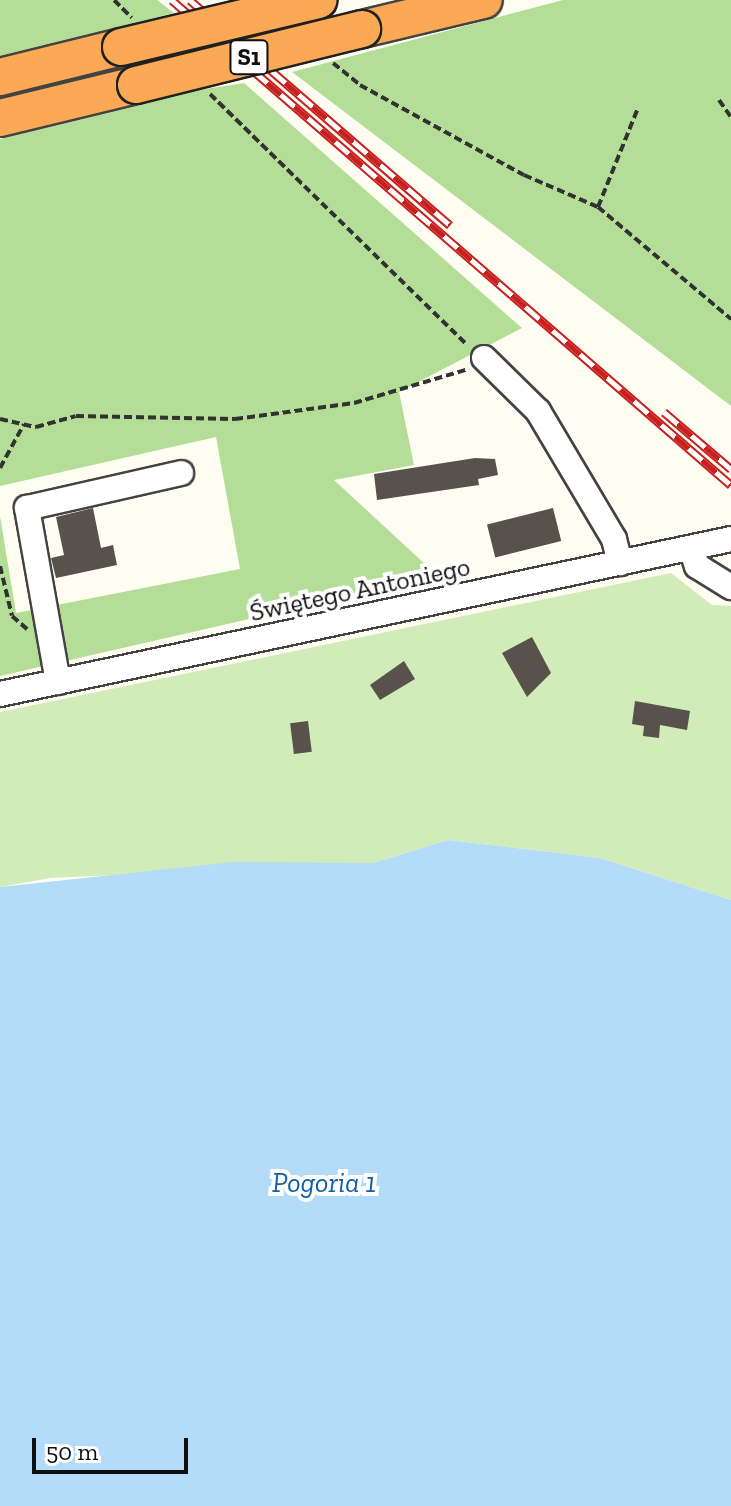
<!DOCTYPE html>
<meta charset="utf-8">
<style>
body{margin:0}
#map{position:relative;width:731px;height:1506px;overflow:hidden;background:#fffdf2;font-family:"Zilla Slab",serif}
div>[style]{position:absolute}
.green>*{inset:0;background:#d1ecb9}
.forest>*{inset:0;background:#b4de97}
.water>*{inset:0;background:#b4dcf9}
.building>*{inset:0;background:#59514b;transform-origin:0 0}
.path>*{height:4px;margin-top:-2px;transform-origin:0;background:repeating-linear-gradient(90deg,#323232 0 8px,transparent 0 12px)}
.roads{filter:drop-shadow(2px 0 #434343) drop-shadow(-2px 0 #434343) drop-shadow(0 2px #434343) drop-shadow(0 -2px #434343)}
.minor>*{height:24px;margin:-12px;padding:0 12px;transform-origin:12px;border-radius:12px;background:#fff}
.highway>*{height:36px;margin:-18px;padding:0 18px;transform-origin:18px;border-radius:18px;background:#fba954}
.rail>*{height:9px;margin-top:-4.5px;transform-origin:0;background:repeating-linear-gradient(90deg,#fff 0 18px,#c81f1f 0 36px);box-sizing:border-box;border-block:2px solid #c81f1f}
.bridges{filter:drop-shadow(2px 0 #212121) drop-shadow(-2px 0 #212121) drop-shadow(0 2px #212121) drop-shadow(0 -2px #212121)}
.highway-bridge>*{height:36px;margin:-18px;padding:0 18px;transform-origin:18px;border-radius:18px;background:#fba954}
span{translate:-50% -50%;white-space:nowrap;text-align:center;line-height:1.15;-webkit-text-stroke:8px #fff;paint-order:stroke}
.shield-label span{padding:2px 6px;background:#fff;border:2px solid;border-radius:6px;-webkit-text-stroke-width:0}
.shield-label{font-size:24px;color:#101010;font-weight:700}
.street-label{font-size:26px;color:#101010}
.water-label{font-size:28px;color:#115fa9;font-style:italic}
.scale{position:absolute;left:32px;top:1438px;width:156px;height:36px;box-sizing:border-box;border:4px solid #101010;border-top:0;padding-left:10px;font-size:24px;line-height:28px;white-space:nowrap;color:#101010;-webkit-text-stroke:6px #fff;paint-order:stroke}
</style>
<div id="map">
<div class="green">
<div style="clip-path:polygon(671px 573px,712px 605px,731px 606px,731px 900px,600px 858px,448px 840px,373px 863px,50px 878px,0 887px,0 712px)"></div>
</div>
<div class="forest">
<div style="clip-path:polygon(0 0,157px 0,174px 13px,0 57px)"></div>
<div style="clip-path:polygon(563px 0,731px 0,731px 406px,292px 72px)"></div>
<div style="clip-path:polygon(244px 83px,522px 328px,399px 392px,414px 465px,334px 480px,438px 576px,0 676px,0 516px,16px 613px,240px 569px,216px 437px,0 486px,0 139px,140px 99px)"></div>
</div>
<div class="water">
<div style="clip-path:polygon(448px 840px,600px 858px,731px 900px,731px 1506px,0 1506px,0 887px,233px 862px,373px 863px)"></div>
</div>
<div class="building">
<div style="clip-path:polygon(475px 458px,495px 459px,498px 475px,478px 479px,479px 485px,377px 500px,374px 474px)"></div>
<div style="clip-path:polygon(93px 508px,101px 548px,113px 545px,117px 565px,56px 578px,51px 558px,64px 555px,56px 517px)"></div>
<div style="left:553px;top:508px;width:34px;height:68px;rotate:76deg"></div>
<div style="clip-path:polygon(532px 637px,551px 673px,527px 697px,502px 653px)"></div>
<div style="clip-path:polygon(404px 661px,415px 679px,380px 700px,370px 685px)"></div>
<div style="clip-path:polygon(635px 701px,690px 711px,687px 730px,660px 725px,659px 738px,643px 736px,644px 726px,632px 724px)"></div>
<div style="left:308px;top:721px;width:31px;height:18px;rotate:83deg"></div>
</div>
<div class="path">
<div style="left:114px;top:0;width:25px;rotate:45deg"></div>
<div style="left:333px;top:63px;width:35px;rotate:39deg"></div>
<div style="left:360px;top:85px;width:187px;rotate:28.8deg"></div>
<div style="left:524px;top:175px;width:81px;rotate:23.4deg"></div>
<div style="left:598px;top:207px;width:174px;rotate:40.1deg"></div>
<div style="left:210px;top:94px;width:359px;rotate:44.3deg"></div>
<div style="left:719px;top:100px;width:21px;rotate:55deg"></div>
<div style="left:598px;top:207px;width:107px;rotate:-68deg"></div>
<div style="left:0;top:419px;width:37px;rotate:13deg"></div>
<div style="left:36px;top:427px;width:41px;rotate:-15.4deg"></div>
<div style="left:76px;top:416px;width:159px;rotate:1.1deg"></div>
<div style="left:235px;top:419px;width:120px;rotate:-7.7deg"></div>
<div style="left:354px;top:403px;width:120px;rotate:-16.5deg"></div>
<div style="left:0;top:468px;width:50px;rotate:-61.4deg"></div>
<div style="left:0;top:566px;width:51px;rotate:76.5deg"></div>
<div style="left:12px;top:616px;width:20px;rotate:41deg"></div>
</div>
<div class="roads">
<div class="minor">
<div style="left:484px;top:358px;width:76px;rotate:44.5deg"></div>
<div style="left:538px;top:411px;width:149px;rotate:59.3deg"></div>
<div style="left:614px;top:539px;width:25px;rotate:76deg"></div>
<div style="left:691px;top:548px;width:19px;rotate:72deg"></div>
<div style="left:697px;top:566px;width:40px;rotate:32deg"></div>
<div style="left:58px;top:682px;width:177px;rotate:-100.1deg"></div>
<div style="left:27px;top:508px;width:158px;rotate:-12.8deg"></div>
<div style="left:0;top:694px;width:747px;rotate:-11.97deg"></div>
</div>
<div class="highway">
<div style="left:362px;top:29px;width:125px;rotate:-13.4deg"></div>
<div style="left:0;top:77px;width:125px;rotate:-13.9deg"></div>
<div style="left:0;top:118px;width:140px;rotate:-13.6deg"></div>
</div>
</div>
<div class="rail">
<div style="left:172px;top:0;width:740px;rotate:40.95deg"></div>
<div style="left:190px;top:0;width:344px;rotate:40.9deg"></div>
<div style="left:664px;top:412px;width:88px;rotate:40.4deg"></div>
</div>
<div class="bridges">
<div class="highway-bridge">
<div style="left:121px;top:47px;width:203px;rotate:-13.4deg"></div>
<div style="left:136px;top:85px;width:233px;rotate:-13.9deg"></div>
</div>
</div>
<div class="shield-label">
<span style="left:249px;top:57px">S1</span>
</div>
<div class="street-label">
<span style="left:360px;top:590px;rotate:-12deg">Świętego Antoniego</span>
</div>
<div class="water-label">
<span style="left:324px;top:1183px">Pogoria 1</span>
</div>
<div class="scale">50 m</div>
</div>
